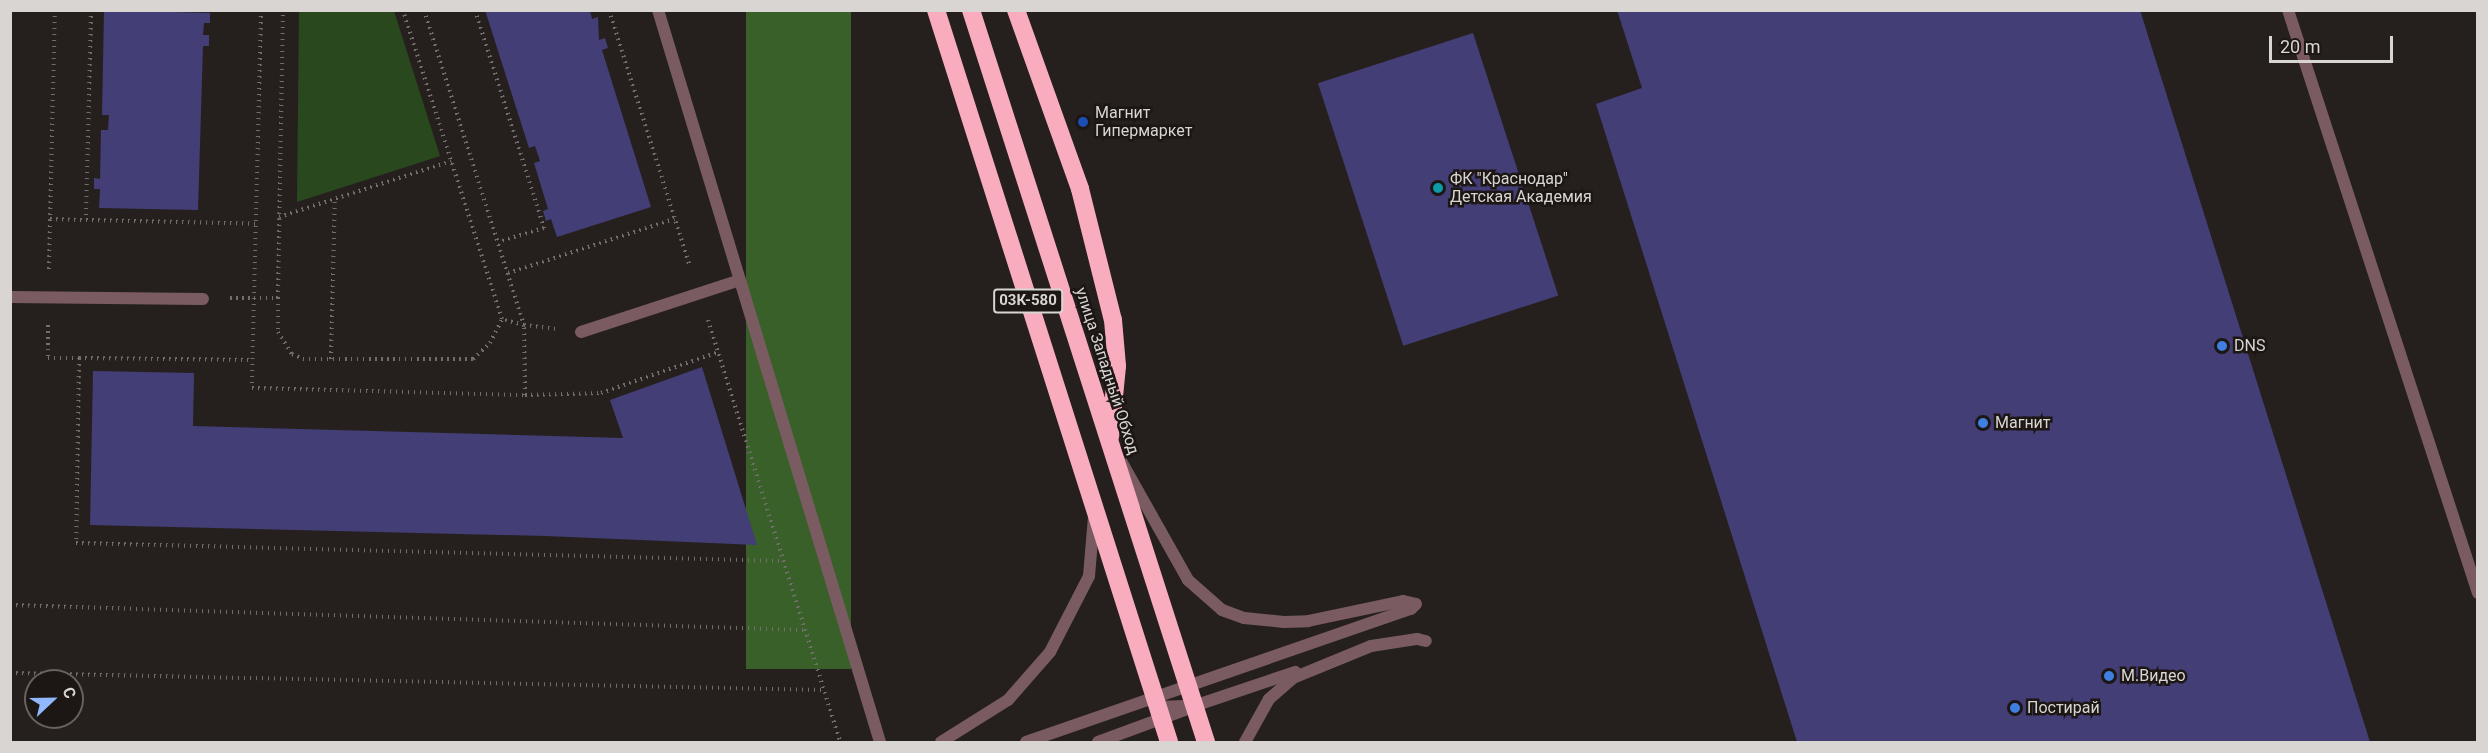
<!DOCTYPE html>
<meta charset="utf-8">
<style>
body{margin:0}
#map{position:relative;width:2488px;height:753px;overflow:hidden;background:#25201e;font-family:Roboto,sans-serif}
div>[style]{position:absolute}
.green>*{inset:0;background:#2a481e}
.forest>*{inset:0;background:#3a602a;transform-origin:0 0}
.building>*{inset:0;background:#433e76;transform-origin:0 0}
.path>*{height:4px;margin-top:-2px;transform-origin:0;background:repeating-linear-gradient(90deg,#726e6c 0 1.5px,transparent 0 6px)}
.lane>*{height:12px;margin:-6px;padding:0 6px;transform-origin:6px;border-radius:6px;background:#7a5b62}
.street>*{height:12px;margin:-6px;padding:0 6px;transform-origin:6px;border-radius:6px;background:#7a5b62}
.highway>*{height:18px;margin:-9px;padding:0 9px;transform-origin:9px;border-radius:9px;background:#faacbf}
.dots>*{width:16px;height:16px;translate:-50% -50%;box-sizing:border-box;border:3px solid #1c1614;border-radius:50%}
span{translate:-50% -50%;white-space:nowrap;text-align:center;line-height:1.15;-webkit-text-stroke:5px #1c1614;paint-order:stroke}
.shield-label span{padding:2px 4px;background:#1c1614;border:2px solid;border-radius:4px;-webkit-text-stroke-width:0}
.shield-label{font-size:15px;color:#d8d5d3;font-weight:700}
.poi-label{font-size:16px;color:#d8d5d3}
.left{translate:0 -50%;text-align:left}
.street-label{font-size:16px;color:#d8d5d3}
.frame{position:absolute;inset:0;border:12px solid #d8d5d3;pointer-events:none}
.north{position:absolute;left:24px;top:669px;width:60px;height:60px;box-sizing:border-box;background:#1c1614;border:2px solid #676260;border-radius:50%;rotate:68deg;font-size:16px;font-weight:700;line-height:24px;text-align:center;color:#d8d5d3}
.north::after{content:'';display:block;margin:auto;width:21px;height:27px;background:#91b8fd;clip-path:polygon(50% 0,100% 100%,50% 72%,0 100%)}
.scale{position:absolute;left:2269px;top:36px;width:124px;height:27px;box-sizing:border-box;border:3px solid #d8d5d3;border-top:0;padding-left:8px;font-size:18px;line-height:21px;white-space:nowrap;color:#d8d5d3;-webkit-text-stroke:4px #1c1614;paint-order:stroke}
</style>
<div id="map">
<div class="green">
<div style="clip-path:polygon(299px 11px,394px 11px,440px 156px,297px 202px)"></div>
</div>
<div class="forest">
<div style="left:746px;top:11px;width:105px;height:658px"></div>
</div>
<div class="building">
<div style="clip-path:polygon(104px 10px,210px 13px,210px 23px,204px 23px,203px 35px,209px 35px,209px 46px,203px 46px,198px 210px,99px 208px,100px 189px,94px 189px,94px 178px,100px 179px,101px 130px,108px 130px,109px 115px,102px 115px)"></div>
<div style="clip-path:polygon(485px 10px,590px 10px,592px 19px,598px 17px,599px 40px,605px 38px,608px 48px,602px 50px,651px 207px,557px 237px,551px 219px,546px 221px,543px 211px,548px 209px,534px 163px,540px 161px,535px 146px,529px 148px)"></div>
<div style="clip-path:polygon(1617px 10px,2140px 10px,2370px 742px,1797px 742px,1596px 104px,1642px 88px)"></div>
<div style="left:1473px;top:33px;width:276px;height:163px;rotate:72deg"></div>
<div style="clip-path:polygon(702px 367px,757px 545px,546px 536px,90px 525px,93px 371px,194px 373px,193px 426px,623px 438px,610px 400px)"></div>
</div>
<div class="path">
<div style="left:91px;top:10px;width:210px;rotate:91.4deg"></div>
<div style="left:86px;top:220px;width:170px;rotate:1.3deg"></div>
<div style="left:261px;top:10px;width:378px;rotate:91.4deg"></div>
<div style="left:252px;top:388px;width:273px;rotate:1.5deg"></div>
<div style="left:525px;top:395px;width:70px;rotate:-90.8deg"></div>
<div style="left:524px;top:325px;width:23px;rotate:-165deg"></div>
<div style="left:502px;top:319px;width:324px;rotate:-107.8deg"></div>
<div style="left:424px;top:10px;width:330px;rotate:72.4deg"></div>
<div style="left:524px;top:325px;width:32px;rotate:7deg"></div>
<div style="left:475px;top:10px;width:229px;rotate:72.4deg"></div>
<div style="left:544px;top:228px;width:48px;rotate:163.1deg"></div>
<div style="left:609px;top:10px;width:269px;rotate:72.5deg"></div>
<div style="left:279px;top:217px;width:181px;rotate:-18deg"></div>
<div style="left:50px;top:219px;width:36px;rotate:2deg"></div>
<div style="left:49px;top:269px;width:259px;rotate:-88.7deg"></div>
<div style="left:508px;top:273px;width:175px;rotate:-18deg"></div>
<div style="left:230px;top:298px;width:48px"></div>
<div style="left:278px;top:298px;width:288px;rotate:-89deg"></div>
<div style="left:278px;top:298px;width:34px;rotate:90deg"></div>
<div style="left:278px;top:332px;width:26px;rotate:58deg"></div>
<div style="left:292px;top:354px;width:12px;rotate:24deg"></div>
<div style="left:303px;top:359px;width:170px"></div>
<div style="left:473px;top:359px;width:23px;rotate:-43deg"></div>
<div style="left:490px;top:343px;width:27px;rotate:-63deg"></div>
<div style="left:708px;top:320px;width:442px;rotate:72.6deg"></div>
<div style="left:48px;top:325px;width:33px;rotate:90deg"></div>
<div style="left:48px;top:358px;width:31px"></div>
<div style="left:79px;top:358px;width:185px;rotate:90.9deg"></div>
<div style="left:76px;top:543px;width:708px;rotate:1.46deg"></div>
<div style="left:79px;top:358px;width:173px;rotate:0.7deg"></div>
<div style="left:331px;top:359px;width:160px;rotate:-88.6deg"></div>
<div style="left:525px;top:395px;width:76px;rotate:-1.5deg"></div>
<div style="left:601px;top:393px;width:124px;rotate:-19.3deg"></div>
<div style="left:10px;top:605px;width:795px;rotate:1.8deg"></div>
<div style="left:10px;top:673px;width:814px;rotate:1.2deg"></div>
</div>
<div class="lane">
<div style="left:658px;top:10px;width:765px;rotate:73.13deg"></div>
<div style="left:10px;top:297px;width:193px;rotate:0.6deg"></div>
<div style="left:581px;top:332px;width:167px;rotate:-18.1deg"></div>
<div style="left:1121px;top:461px;width:137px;rotate:60.6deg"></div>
<div style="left:1188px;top:580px;width:45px;rotate:41.4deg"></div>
<div style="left:1222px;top:610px;width:23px;rotate:20deg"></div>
<div style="left:1244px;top:618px;width:40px;rotate:5.7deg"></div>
<div style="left:1284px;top:622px;width:24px;rotate:-2deg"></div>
<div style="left:1308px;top:621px;width:97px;rotate:-11.9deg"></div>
<div style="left:1403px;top:601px;width:13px;rotate:13deg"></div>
<div style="left:1158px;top:707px;width:36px;rotate:-2deg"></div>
<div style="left:1194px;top:706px;width:107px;rotate:-18.6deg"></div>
<div style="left:941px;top:742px;width:79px;rotate:-32.1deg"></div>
<div style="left:1008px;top:700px;width:64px;rotate:-48.8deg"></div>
<div style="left:1050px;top:652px;width:85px;rotate:-62.8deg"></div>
<div style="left:1089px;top:576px;width:59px;rotate:-85.2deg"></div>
<div style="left:1026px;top:742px;width:407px;rotate:-19.1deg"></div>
<div style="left:1411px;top:609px;width:7px;rotate:-45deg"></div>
<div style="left:1098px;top:742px;width:95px;rotate:-20.3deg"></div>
<div style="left:1245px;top:742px;width:49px;rotate:-60.8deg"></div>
<div style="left:1269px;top:699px;width:32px;rotate:-41deg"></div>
<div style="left:1293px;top:678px;width:84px;rotate:-22.3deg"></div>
<div style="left:1371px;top:646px;width:47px;rotate:-8.7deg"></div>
<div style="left:1417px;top:639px;width:9px;rotate:13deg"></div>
</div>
<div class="street">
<div style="left:2288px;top:10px;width:613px;rotate:71.95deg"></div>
</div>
<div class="highway">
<div style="left:936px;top:10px;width:768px;rotate:72.34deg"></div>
<div style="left:971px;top:10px;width:769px;rotate:72.2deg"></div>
<div style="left:1016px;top:10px;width:190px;rotate:70.3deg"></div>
<div style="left:1080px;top:189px;width:135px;rotate:75.9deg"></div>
<div style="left:1113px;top:320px;width:46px;rotate:85deg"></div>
<div style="left:1117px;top:366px;width:71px;rotate:95.6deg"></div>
</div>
<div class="dots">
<div style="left:1083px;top:122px;background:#1a4fb4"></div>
<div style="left:1438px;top:188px;background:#0f9aa8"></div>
<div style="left:2222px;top:346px;background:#3f7fe0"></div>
<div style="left:1983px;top:423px;background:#3f7fe0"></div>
<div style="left:2109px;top:676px;background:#3f7fe0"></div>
<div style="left:2015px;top:708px;background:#3f7fe0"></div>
</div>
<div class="shield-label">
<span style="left:1028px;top:301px">03К-580</span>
</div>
<div class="poi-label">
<span class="left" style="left:1095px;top:122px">Магнит<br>Гипермаркет</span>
<span class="left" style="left:1450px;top:188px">ФК "Краснодар"<br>Детская Академия</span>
<span class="left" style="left:2234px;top:346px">DNS</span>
<span class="left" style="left:1995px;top:423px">Магнит</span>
<span class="left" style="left:2121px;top:676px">М.Видео</span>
<span class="left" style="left:2027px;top:708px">Постирай</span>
</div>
<div class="street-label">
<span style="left:1107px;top:371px;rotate:72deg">улица Западный Обход</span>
</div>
<div class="frame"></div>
<div class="north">С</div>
<div class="scale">20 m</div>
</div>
